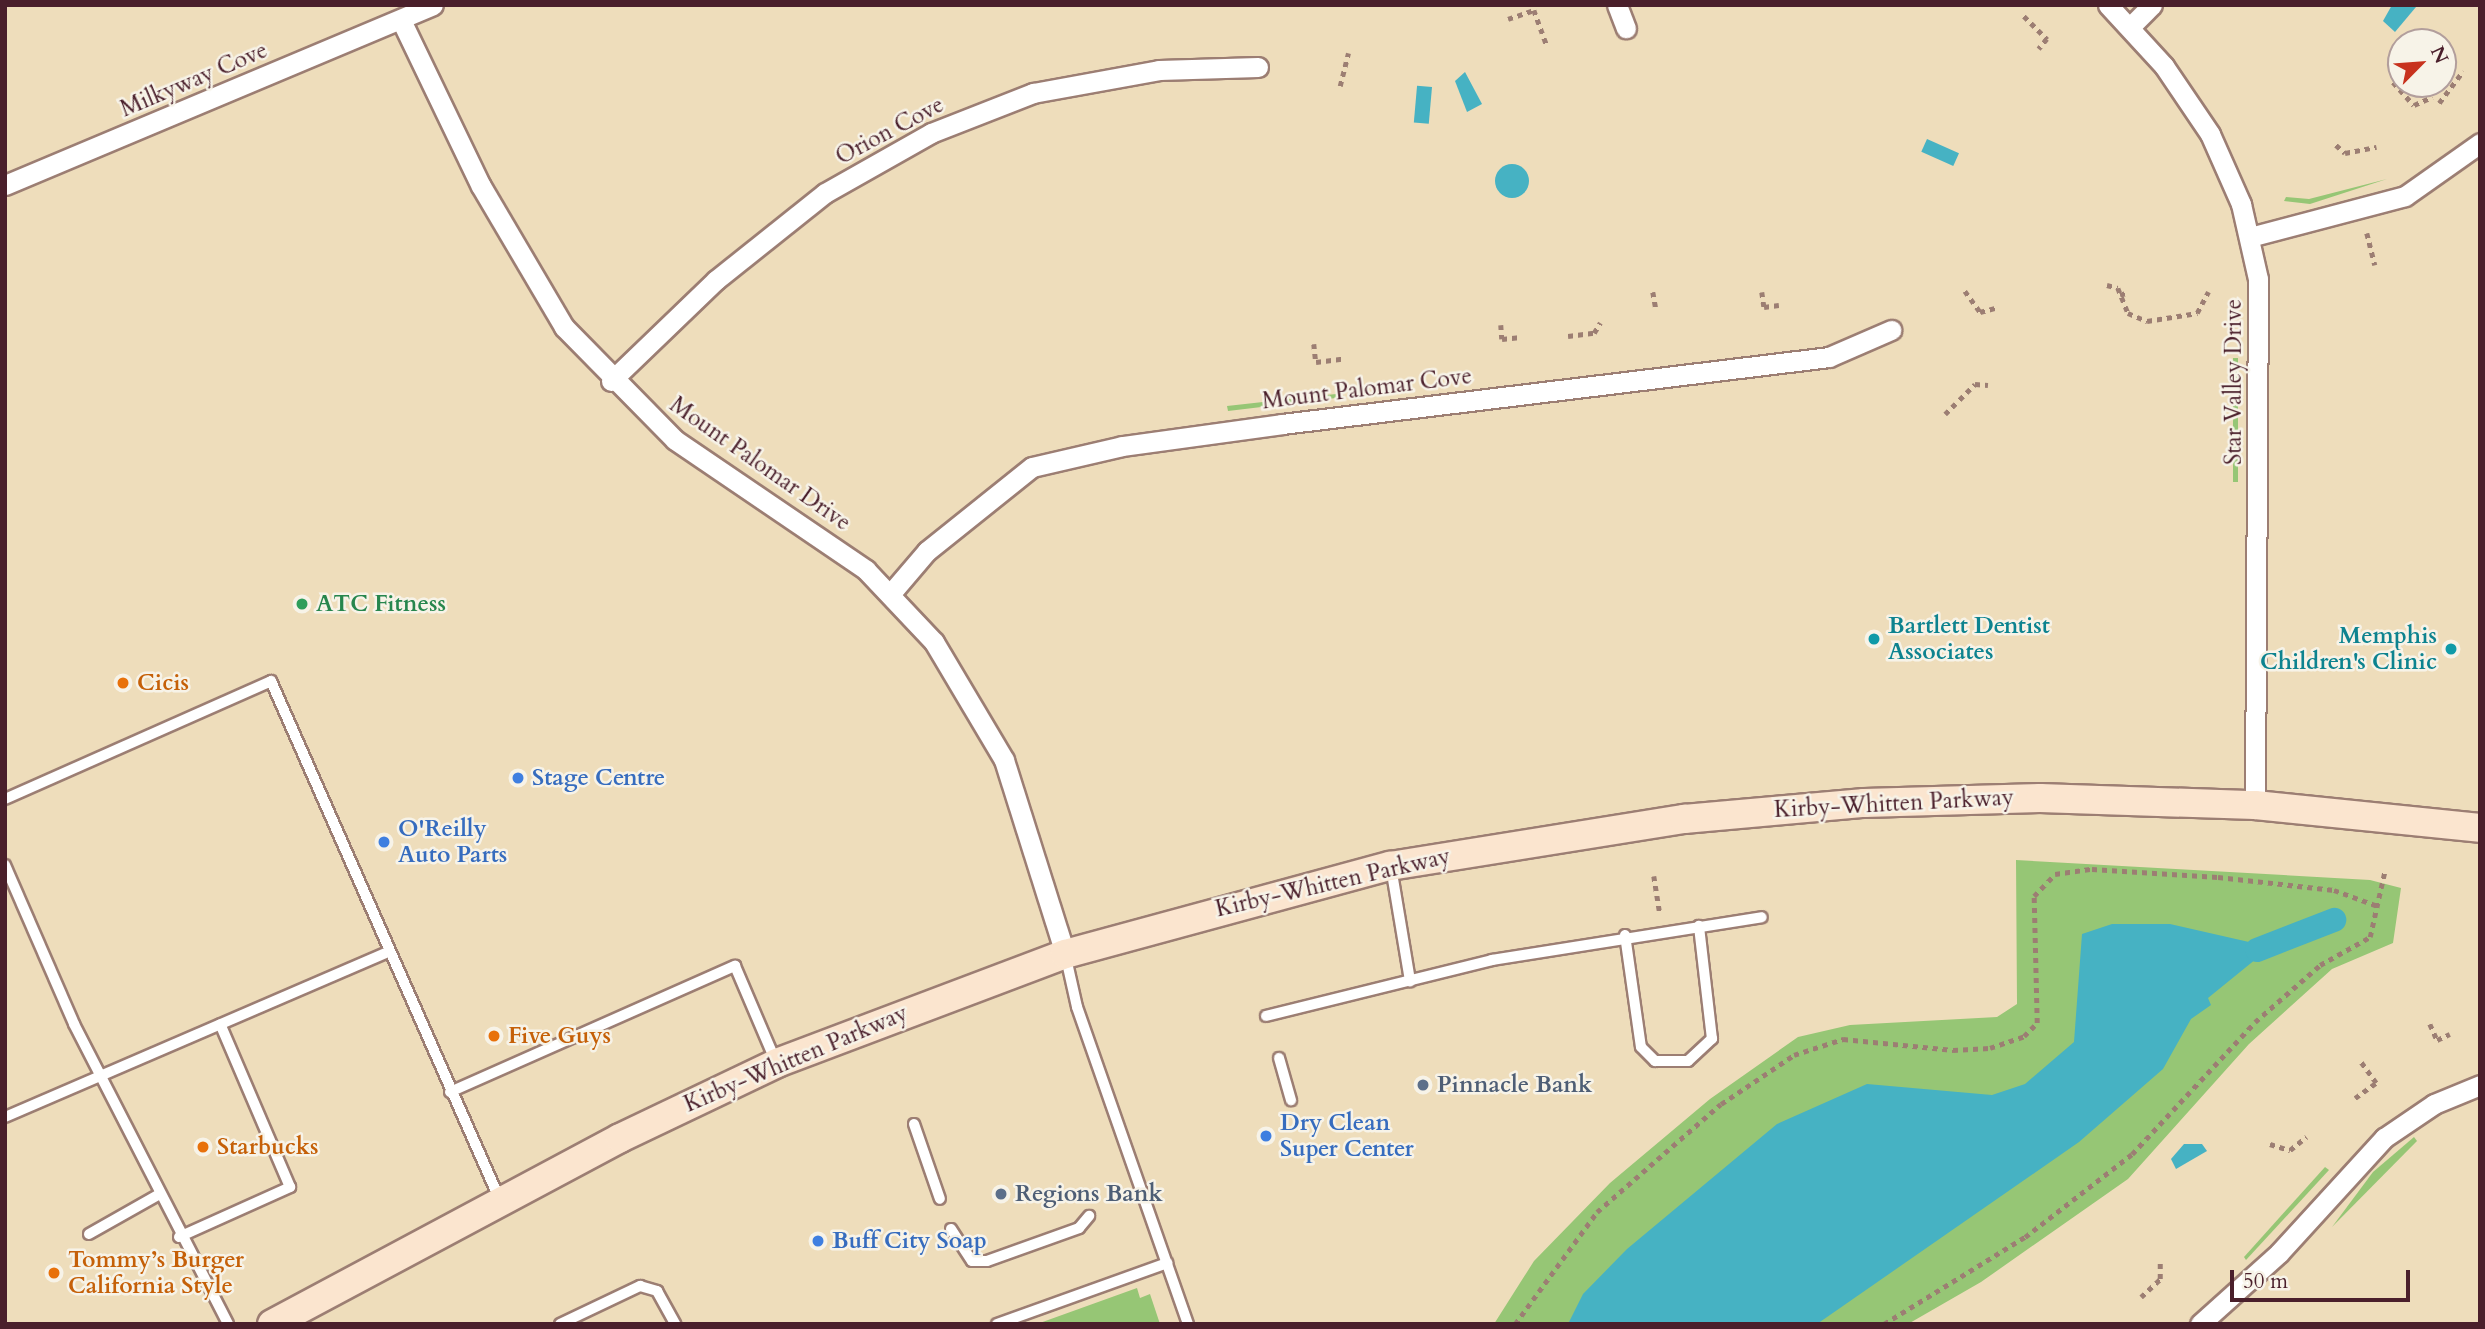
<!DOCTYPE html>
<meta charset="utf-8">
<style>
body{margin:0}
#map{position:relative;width:2485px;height:1329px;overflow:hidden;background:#edb;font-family:Cardo,serif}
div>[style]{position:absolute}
.green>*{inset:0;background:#96c675;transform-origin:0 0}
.water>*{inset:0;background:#46b2c3;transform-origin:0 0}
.round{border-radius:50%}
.canal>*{height:24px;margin:-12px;padding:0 12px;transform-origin:12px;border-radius:12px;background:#46b2c3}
.path>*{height:4.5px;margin-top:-2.25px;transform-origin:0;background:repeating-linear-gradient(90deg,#9c7e73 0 5px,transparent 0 10px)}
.roads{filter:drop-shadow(2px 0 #9c7e73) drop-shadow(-2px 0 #9c7e73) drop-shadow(0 2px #9c7e73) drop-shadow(0 -2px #9c7e73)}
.lane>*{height:10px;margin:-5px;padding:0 5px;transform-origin:5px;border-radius:5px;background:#fff}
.street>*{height:19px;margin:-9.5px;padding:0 9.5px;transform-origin:9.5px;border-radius:9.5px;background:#fff}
.secondary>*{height:28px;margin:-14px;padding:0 14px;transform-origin:14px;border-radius:14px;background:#fbe5cf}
.dots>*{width:19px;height:19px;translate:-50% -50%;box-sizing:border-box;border:4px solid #f7f3e8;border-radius:50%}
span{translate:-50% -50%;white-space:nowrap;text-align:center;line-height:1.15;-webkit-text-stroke:5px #f7f3e8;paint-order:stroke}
.street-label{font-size:23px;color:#4a1f2b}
.leisure-label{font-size:23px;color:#27864d;font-weight:700}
.left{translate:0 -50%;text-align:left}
.culture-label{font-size:23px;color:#0d838f;font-weight:700}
.right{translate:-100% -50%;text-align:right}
.food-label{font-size:23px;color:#c56008;font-weight:700}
.shop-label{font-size:23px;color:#366cbe;font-weight:700}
.service-label{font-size:23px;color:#4e5e75;font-weight:700}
.frame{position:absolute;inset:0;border:7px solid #4a1f2b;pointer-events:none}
.north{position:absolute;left:2387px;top:28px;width:70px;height:70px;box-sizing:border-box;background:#f7f3e8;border:2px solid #b29e9c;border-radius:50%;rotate:65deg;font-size:19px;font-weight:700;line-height:28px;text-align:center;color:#4a1f2b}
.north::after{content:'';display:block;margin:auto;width:24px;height:32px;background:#c8321e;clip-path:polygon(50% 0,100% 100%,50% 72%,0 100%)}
.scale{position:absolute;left:2230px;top:1270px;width:180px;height:32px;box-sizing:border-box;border:4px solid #4a1f2b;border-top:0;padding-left:9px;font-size:21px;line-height:24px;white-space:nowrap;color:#4a1f2b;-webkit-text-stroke:5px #f7f3e8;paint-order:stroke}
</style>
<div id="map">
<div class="green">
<div style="clip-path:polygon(2387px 179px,2310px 204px,2284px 201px,2286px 197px,2309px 199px)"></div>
<div style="left:2233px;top:358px;width:5px;height:124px"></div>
<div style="clip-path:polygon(1336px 394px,1336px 398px,1228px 411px,1227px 406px)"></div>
<div style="clip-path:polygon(2016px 860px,2370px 880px,2401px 888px,2393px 943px,2332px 969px,2249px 1044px,2128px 1179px,1981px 1282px,1908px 1324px,1494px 1324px,1534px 1261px,1610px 1183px,1710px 1099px,1798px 1037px,1850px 1025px,1997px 1017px,2017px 1004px)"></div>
<div style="clip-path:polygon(2414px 1137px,2417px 1141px,2332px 1227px,2373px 1172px)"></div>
<div style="clip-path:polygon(2325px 1167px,2329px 1170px,2246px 1260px,2244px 1257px)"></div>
<div style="clip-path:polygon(1137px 1288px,1140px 1298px,1150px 1294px,1160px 1324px,1037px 1324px)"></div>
</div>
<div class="water">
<div style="clip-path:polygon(2392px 5px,2416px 7px,2395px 32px,2383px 21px)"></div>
<div style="clip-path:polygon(1465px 72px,1482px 104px,1467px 112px,1455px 81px)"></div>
<div style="left:1432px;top:87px;width:37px;height:15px;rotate:95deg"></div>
<div style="left:1927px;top:139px;width:35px;height:14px;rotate:24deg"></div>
<div class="round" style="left:1495px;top:164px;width:34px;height:34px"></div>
<div style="clip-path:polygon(2112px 924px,2170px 924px,2249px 942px,2256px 959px,2208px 998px,2211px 1005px,2191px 1019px,2163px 1069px,2079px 1142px,1817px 1324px,1568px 1324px,1583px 1294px,1627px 1249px,1777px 1124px,1867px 1084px,1992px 1095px,2025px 1084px,2074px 1042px,2082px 934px)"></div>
<div style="clip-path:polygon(2184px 1144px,2202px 1144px,2207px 1151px,2176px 1169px,2171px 1159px)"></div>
</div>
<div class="canal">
<div style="left:2257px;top:950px;width:83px;rotate:-21.3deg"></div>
</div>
<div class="path">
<div style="left:2024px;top:16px;width:33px;rotate:45deg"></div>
<div style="left:2047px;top:39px;width:13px;rotate:129deg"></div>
<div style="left:1508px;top:19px;width:28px;rotate:-19deg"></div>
<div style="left:1534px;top:10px;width:38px;rotate:70deg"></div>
<div style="left:2393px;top:82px;width:31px;rotate:48deg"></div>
<div style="left:2414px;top:105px;width:20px;rotate:-24deg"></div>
<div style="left:1340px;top:86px;width:34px;rotate:-76deg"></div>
<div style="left:2439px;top:103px;width:40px;rotate:-53deg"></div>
<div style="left:2336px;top:145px;width:12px;rotate:42deg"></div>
<div style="left:2345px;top:153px;width:32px;rotate:-11deg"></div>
<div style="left:2367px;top:233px;width:33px;rotate:76deg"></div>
<div style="left:2107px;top:285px;width:11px;rotate:15deg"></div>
<div style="left:2118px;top:288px;width:27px;rotate:68deg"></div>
<div style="left:2128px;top:313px;width:21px;rotate:23deg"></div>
<div style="left:2147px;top:321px;width:51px;rotate:-9.1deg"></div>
<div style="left:2197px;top:313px;width:24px;rotate:-62deg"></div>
<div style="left:1965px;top:291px;width:26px;rotate:54deg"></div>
<div style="left:1980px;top:312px;width:16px;rotate:-15deg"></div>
<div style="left:1653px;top:292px;width:17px;rotate:80deg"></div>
<div style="left:1762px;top:292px;width:15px;rotate:82deg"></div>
<div style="left:1764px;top:307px;width:15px;rotate:-8deg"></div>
<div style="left:2120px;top:295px;width:9px;rotate:-18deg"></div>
<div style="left:1501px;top:325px;width:14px;rotate:86deg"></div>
<div style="left:1502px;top:339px;width:19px;rotate:-6deg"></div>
<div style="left:1568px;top:336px;width:26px;rotate:-7deg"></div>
<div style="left:1594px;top:333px;width:12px;rotate:-59deg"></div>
<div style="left:1314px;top:344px;width:18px;rotate:84deg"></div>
<div style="left:1316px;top:362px;width:26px;rotate:-7deg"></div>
<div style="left:1945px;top:414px;width:42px;rotate:-45deg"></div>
<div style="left:1975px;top:384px;width:13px;rotate:4deg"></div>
<div style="left:1654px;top:876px;width:39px;rotate:81deg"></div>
<div style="left:2430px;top:1024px;width:17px;rotate:66deg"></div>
<div style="left:2437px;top:1040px;width:14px;rotate:-25deg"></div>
<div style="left:2355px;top:1098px;width:26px;rotate:-36deg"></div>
<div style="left:2376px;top:1083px;width:27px;rotate:-126deg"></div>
<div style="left:2270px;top:1144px;width:21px;rotate:17deg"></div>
<div style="left:2290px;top:1150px;width:21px;rotate:-39deg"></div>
<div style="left:2141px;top:1297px;width:26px;rotate:-43deg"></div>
<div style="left:2160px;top:1279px;width:17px;rotate:-90deg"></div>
<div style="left:1515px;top:1324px;width:139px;rotate:-53.8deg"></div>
<div style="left:1597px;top:1212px;width:164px;rotate:-41.1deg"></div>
<div style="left:1721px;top:1104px;width:88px;rotate:-33.9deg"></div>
<div style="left:1794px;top:1055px;width:52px;rotate:-18.1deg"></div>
<div style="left:1843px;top:1039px;width:111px;rotate:5.7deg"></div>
<div style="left:1953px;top:1050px;width:37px;rotate:-3deg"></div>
<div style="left:1990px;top:1048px;width:36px;rotate:-19deg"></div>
<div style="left:2024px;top:1036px;width:18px;rotate:-45deg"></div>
<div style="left:2037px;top:1023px;width:127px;rotate:-91.4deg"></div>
<div style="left:2034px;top:896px;width:30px;rotate:-46deg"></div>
<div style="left:2055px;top:874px;width:37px;rotate:-8deg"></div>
<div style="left:2092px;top:869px;width:126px;rotate:3.6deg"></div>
<div style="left:2218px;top:877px;width:117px;rotate:6.4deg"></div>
<div style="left:2334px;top:890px;width:47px;rotate:20deg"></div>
<div style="left:1884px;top:1324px;width:166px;rotate:-31.7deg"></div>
<div style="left:2025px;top:1237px;width:135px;rotate:-37.8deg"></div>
<div style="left:2132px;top:1154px;width:180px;rotate:-47deg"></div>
<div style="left:2255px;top:1022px;width:86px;rotate:-41.2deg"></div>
<div style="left:2320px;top:965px;width:57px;rotate:-29.2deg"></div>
<div style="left:2370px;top:937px;width:69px;rotate:-77.4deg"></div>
</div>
<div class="roads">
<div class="lane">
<div style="left:5px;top:799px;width:291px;rotate:-23.9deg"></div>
<div style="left:271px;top:681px;width:567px;rotate:66.19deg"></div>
<div style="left:5px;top:865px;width:173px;rotate:66.5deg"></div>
<div style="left:74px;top:1024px;width:337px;rotate:62.8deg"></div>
<div style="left:1391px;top:867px;width:116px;rotate:80.5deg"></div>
<div style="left:1625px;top:935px;width:113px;rotate:81.9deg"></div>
<div style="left:1641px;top:1047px;width:20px;rotate:45deg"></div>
<div style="left:1655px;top:1061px;width:33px"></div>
<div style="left:1688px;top:1061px;width:33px;rotate:-43deg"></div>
<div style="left:1712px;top:1039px;width:114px;rotate:-96.6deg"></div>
<div style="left:1066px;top:958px;width:50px;rotate:77.3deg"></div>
<div style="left:1077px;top:1007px;width:336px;rotate:70.7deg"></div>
<div style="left:1266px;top:1016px;width:233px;rotate:-13.9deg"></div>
<div style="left:1492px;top:960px;width:273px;rotate:-9deg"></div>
<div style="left:1279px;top:1058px;width:44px;rotate:74.1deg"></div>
<div style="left:450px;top:1092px;width:312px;rotate:-23.9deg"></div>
<div style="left:735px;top:966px;width:102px;rotate:66.9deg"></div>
<div style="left:5px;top:1117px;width:418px;rotate:-23.3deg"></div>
<div style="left:914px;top:1124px;width:79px;rotate:70.9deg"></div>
<div style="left:951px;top:1229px;width:38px;rotate:57deg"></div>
<div style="left:972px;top:1261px;width:15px"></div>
<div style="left:987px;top:1261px;width:98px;rotate:-19.7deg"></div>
<div style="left:1079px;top:1228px;width:16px;rotate:-50deg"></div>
<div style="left:89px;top:1234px;width:79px;rotate:-29.5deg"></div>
<div style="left:179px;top:1237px;width:122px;rotate:-24.2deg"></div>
<div style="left:290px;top:1187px;width:177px;rotate:-113.2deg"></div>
<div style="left:560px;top:1324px;width:89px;rotate:-25.4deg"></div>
<div style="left:640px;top:1286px;width:18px;rotate:16deg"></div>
<div style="left:657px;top:1291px;width:38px;rotate:61deg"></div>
<div style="left:997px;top:1324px;width:181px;rotate:-19.7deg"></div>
</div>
<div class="street">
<div style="left:1617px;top:5px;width:25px;rotate:69deg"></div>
<div style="left:2108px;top:5px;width:83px;rotate:47.4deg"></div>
<div style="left:2164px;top:66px;width:82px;rotate:55.9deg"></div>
<div style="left:2210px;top:134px;width:77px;rotate:66.1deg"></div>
<div style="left:2241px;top:204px;width:77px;rotate:77.2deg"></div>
<div style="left:2258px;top:279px;width:526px;rotate:90.33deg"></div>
<div style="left:401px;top:20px;width:184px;rotate:64.3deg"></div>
<div style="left:481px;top:186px;width:164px;rotate:59.5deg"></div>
<div style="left:564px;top:327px;width:158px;rotate:45.5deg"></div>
<div style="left:675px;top:440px;width:231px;rotate:34.2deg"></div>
<div style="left:866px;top:570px;width:99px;rotate:46.6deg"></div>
<div style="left:934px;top:642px;width:137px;rotate:59.3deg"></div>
<div style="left:1004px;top:760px;width:203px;rotate:72.5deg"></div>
<div style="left:2130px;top:27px;width:31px;rotate:-45deg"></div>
<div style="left:5px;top:185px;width:464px;rotate:-22.8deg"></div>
<div style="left:2250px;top:237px;width:160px;rotate:-14.8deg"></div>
<div style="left:2405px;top:196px;width:92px;rotate:-35.2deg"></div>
<div style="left:611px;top:381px;width:146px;rotate:-43.9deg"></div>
<div style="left:716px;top:280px;width:139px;rotate:-38.6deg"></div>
<div style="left:825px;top:193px;width:122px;rotate:-29.5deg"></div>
<div style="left:931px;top:133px;width:110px;rotate:-21.4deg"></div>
<div style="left:1033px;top:93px;width:128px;rotate:-10.3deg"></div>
<div style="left:1159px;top:70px;width:99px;rotate:-1.7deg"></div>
<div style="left:892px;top:592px;width:54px;rotate:-49.5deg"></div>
<div style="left:927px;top:551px;width:134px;rotate:-38.7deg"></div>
<div style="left:1032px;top:467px;width:92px;rotate:-13.1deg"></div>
<div style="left:1122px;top:446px;width:162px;rotate:-7.8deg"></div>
<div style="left:1282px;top:424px;width:551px;rotate:-6.98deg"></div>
<div style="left:1829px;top:357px;width:68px;rotate:-23.5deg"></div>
<div style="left:2200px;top:1324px;width:106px;rotate:-41.9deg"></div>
<div style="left:2279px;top:1253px;width:156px;rotate:-47.6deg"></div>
<div style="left:2384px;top:1138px;width:60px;rotate:-34.2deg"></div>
<div style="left:2434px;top:1104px;width:50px;rotate:-22.4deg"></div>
</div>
<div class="secondary">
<div style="left:272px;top:1324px;width:395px;rotate:-28.1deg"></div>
<div style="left:620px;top:1138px;width:174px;rotate:-25.5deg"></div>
<div style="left:777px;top:1063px;width:308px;rotate:-20.7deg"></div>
<div style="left:1065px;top:954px;width:337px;rotate:-15.2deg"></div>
<div style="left:1390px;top:866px;width:298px;rotate:-9.1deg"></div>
<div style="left:1684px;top:819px;width:181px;rotate:-5.1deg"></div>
<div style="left:1864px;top:803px;width:176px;rotate:-1.6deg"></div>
<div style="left:2040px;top:798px;width:215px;rotate:1.9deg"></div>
<div style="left:2255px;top:805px;width:226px;rotate:5.8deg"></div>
</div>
</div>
<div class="dots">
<div style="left:302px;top:604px;background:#2e9e5b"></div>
<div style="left:1874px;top:639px;background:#0f9aa8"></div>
<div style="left:2451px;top:649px;background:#0f9aa8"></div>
<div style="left:123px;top:683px;background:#e8710a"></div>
<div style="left:518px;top:778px;background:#3f7fe0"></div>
<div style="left:384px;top:842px;background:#3f7fe0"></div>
<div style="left:494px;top:1036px;background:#e8710a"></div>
<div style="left:1423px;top:1085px;background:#5c6f8a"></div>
<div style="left:1266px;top:1136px;background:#3f7fe0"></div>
<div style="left:203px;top:1147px;background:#e8710a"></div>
<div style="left:1001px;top:1194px;background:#5c6f8a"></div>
<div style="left:818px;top:1241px;background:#3f7fe0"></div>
<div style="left:54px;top:1273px;background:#e8710a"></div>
</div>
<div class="street-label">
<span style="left:194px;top:80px;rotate:-23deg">Milkyway Cove</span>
<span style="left:890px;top:131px;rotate:-28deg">Orion Cove</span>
<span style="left:2234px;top:382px;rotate:-90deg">Star Valley Drive</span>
<span style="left:1367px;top:389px;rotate:-7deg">Mount Palomar Cove</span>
<span style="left:760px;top:464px;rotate:35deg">Mount Palomar Drive</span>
<span style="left:1894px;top:804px;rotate:-3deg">Kirby-Whitten Parkway</span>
<span style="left:1333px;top:883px;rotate:-13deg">Kirby-Whitten Parkway</span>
<span style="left:796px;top:1059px;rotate:-23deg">Kirby-Whitten Parkway</span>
</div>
<div class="leisure-label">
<span class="left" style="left:316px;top:604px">ATC Fitness</span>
</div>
<div class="culture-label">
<span class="left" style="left:1888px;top:639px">Bartlett Dentist<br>Associates</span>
<span class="right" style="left:2437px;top:649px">Memphis<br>Children's Clinic</span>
</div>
<div class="food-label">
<span class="left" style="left:137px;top:683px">Cicis</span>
<span class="left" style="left:508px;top:1036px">Five Guys</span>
<span class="left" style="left:217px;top:1147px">Starbucks</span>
<span class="left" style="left:68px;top:1273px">Tommy’s Burger<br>California Style</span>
</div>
<div class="shop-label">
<span class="left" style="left:532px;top:778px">Stage Centre</span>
<span class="left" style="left:398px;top:842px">O'Reilly<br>Auto Parts</span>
<span class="left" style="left:1280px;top:1136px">Dry Clean<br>Super Center</span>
<span class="left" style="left:832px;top:1241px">Buff City Soap</span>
</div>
<div class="service-label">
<span class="left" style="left:1437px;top:1085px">Pinnacle Bank</span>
<span class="left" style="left:1015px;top:1194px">Regions Bank</span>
</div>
<div class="frame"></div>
<div class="north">N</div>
<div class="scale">50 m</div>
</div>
